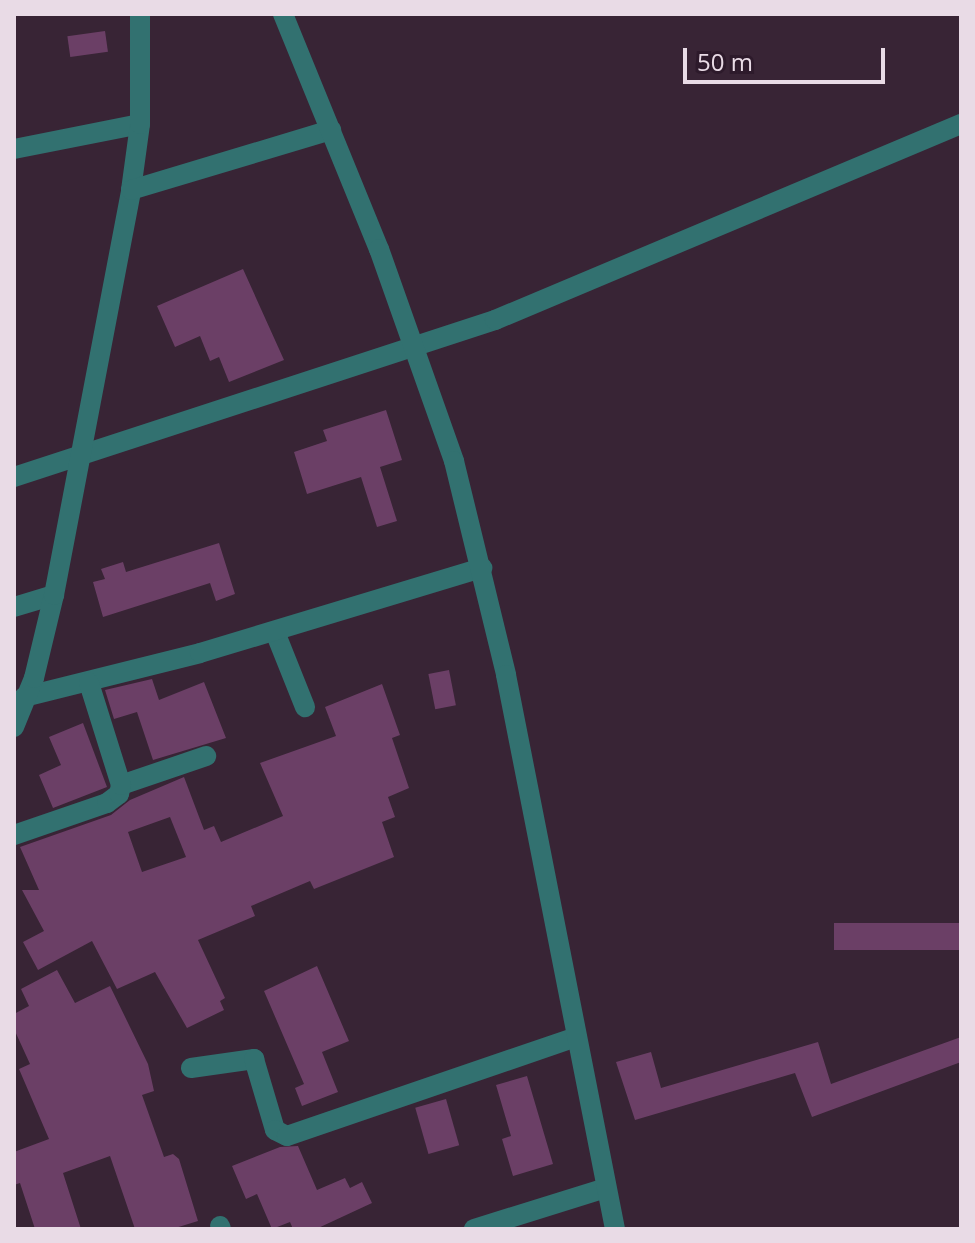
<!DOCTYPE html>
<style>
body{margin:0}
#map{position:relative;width:975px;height:1243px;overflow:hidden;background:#382435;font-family:"Open Sans",sans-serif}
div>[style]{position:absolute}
.building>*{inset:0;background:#6b3f66;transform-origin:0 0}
.minor>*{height:20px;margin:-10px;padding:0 10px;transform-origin:10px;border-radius:10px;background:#327170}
.tertiary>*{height:20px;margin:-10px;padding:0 10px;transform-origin:10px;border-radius:10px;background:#327170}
span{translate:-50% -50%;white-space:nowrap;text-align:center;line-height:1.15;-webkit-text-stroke:7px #2d1a2b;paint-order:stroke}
.frame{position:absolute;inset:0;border:16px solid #e9dbe6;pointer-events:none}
.scale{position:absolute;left:683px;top:48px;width:202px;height:36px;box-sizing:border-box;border:4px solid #e9dbe6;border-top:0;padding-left:10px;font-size:24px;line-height:28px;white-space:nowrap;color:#e9dbe6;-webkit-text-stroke:6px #2d1a2b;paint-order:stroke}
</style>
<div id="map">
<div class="building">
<div style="left:105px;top:31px;width:21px;height:38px;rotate:82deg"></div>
<div style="clip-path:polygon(243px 269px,284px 360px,229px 382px,219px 357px,210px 361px,200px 336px,175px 347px,157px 306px)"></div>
<div style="clip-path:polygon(386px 410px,402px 460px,380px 467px,397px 521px,377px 527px,361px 477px,307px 494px,294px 452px,327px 441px,323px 430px)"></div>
<div style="clip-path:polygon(219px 543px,235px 594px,216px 601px,210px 583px,103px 617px,93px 582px,105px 579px,101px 569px,123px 562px,126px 572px)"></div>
<div style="left:449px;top:670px;width:36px;height:21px;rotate:79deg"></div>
<div style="clip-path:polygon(152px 679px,159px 700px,204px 682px,226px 738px,153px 760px,137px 712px,114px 719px,105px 690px)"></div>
<div style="clip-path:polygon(evenodd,382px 684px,400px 735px,392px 738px,409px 788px,388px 797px,395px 817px,382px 822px,394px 857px,314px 889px,310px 881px,251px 906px,255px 916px,198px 940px,225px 998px,220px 1001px,224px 1010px,187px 1028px,155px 972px,117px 989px,92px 941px,38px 970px,23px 942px,44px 931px,22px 890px,39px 890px,20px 847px,111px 815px,130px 800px,184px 777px,204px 830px,214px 826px,221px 842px,283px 816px,260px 763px,336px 736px,325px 707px,382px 684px,170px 817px,186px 857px,142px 872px,128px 832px,170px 817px)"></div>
<div style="clip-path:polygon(83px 723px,107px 787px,53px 808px,39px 775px,61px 765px,49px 737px)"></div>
<div style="left:961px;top:923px;width:27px;height:127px;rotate:90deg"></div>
<div style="clip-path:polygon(317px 966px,349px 1041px,322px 1052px,338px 1092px,302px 1106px,295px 1088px,304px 1084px,264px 991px)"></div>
<div style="clip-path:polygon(57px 970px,75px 1003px,110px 986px,148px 1064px,154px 1091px,142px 1095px,164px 1157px,173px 1154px,179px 1159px,198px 1221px,172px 1229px,135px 1229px,110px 1156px,63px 1173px,81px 1229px,35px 1229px,20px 1183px,14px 1185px,14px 1152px,49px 1139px,19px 1069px,30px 1064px,14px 1029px,14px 1014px,29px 1006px,21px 989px)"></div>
<div style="clip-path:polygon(961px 1037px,961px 1062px,812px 1117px,795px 1073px,635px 1120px,616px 1062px,651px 1052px,661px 1088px,818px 1042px,831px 1084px)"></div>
<div style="clip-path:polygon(527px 1076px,553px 1164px,513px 1176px,502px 1139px,511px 1136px,496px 1085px)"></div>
<div style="left:446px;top:1099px;width:48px;height:32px;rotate:74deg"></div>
<div style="clip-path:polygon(298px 1146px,317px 1190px,345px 1178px,350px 1188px,362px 1182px,372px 1203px,316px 1229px,293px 1229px,290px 1222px,272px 1229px,257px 1194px,246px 1199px,232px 1166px,280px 1147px)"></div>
</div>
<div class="minor">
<div style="left:14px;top:149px;width:128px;rotate:-11.2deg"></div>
<div style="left:131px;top:190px;width:67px;rotate:-82.2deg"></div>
<div style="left:140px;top:124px;width:110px;rotate:-90deg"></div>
<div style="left:14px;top:477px;width:506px;rotate:-18.08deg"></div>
<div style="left:495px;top:320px;width:506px;rotate:-22.81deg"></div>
<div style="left:14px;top:607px;width:42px;rotate:-16.7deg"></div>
<div style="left:275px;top:632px;width:81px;rotate:68.2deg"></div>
<div style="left:24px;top:697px;width:181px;rotate:-14deg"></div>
<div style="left:200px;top:653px;width:295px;rotate:-16.8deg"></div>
<div style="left:14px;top:727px;width:53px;rotate:-67.8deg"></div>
<div style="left:34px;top:678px;width:85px;rotate:-76.5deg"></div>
<div style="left:54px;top:595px;width:412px;rotate:-79.2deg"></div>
<div style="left:131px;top:190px;width:209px;rotate:-16.7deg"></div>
<div style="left:121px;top:785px;width:90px;rotate:-18.8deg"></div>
<div style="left:14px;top:835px;width:98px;rotate:-19deg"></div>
<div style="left:107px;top:803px;width:15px;rotate:-37deg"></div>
<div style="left:119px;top:794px;width:9px;rotate:-77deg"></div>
<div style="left:121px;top:785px;width:107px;rotate:-107.4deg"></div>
<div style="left:191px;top:1068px;width:64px;rotate:-8.1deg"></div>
<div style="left:254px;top:1059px;width:74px;rotate:73.5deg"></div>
<div style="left:275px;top:1130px;width:13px;rotate:27deg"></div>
<div style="left:287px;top:1136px;width:303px;rotate:-18.9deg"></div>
<div style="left:220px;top:1226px;width:3px;rotate:72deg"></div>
<div style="left:474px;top:1229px;width:138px;rotate:-17.3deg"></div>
</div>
<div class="tertiary">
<div style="left:283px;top:14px;width:254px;rotate:67.8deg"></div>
<div style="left:379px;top:249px;width:225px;rotate:70.5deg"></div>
<div style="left:454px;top:461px;width:220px;rotate:76.3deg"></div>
<div style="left:506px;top:675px;width:565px;rotate:78.87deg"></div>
</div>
<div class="frame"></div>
<div class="scale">50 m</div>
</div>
